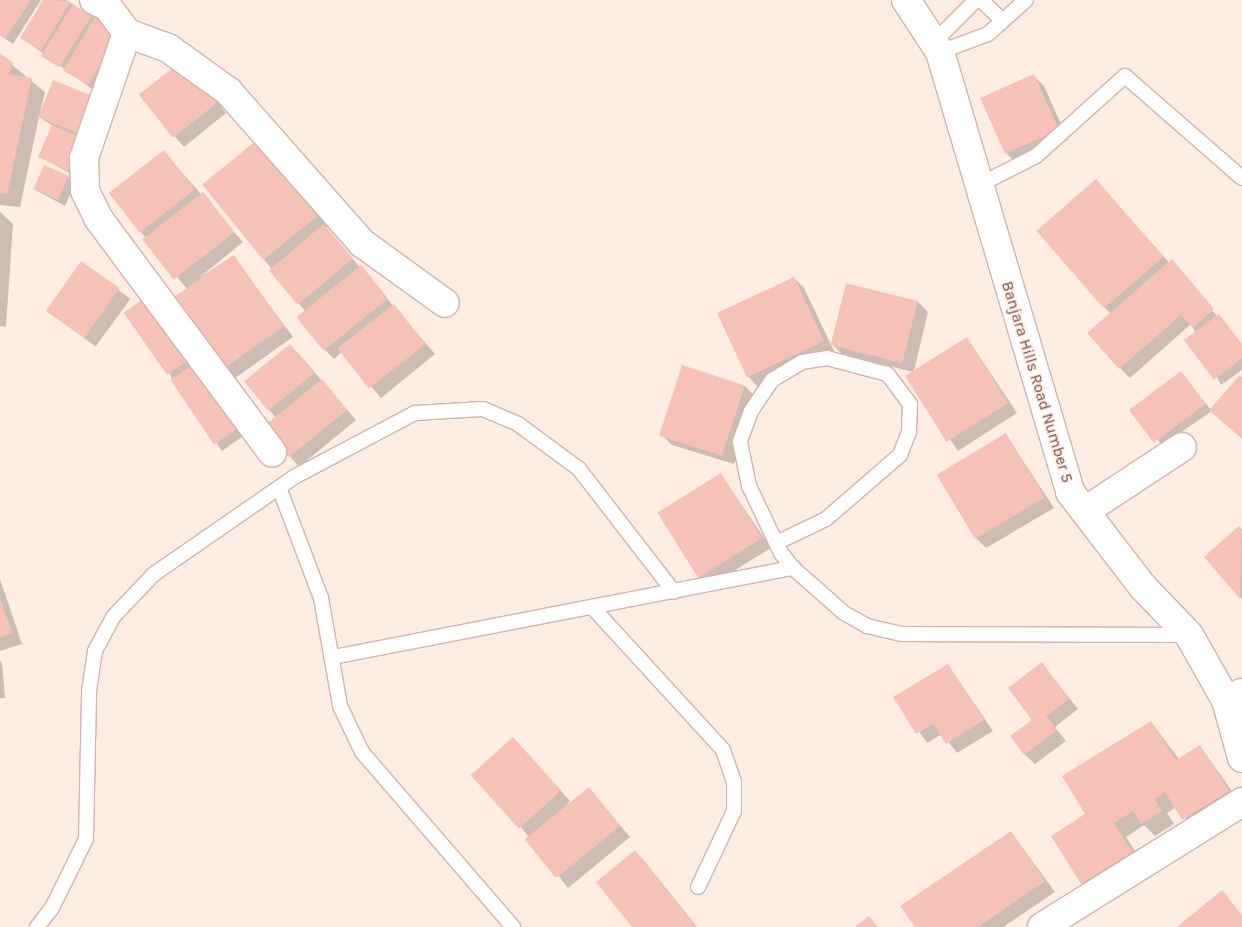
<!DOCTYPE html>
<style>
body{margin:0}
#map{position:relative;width:1242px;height:927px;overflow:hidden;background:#feede2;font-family:Karla,sans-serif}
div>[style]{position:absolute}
.shadow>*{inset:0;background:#0003;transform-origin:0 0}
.building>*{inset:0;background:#f6c2b7;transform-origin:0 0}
.roads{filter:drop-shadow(1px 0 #d2b4aa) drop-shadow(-1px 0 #d2b4aa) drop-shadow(0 1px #d2b4aa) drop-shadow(0 -1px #d2b4aa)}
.lane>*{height:14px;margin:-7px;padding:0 7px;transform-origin:7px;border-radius:7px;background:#fff}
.street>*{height:28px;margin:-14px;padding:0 14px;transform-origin:14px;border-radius:14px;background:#fff}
.secondary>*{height:28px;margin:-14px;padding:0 14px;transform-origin:14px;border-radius:14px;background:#fff}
span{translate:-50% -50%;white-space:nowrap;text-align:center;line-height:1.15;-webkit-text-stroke:4px #fff2ea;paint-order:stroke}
.street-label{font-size:16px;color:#784d46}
</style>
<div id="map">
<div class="shadow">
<div style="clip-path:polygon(0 0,41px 0,13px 44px,0 35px)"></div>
<div style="clip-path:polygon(45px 0,66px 0,120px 33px,96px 92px,22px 38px)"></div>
<div style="clip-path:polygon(0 55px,45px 92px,40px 113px,102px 101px,79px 178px,40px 157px,53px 126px,39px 117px,20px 207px,0 205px)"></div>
<div style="clip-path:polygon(193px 72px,226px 113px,184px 147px,140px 96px)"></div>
<div style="clip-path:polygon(1034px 76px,1044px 86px,1068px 140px,1016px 163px,1006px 153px)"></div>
<div style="clip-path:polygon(262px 138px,332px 223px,326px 228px,435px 354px,381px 398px,342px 352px,334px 359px,324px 349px,305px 311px,204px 184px)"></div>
<div style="clip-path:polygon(164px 152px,243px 242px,199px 278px,233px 256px,293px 337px,235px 378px,225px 368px,187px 289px,141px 232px)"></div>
<div style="clip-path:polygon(68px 177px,75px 183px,65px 206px,34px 189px)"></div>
<div style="clip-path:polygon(1105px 191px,1242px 344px,1242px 370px,1221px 385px,1191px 324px,1130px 378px,1120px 368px,1111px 314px,1105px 308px)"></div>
<div style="clip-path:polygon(0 212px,13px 224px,6px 327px,0 326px)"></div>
<div style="left:81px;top:263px;width:61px;height:59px;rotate:36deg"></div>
<div style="clip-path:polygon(794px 278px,804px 288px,834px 351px,758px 387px,748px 376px)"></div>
<div style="clip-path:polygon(149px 297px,246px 434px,222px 451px,172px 380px)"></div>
<div style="clip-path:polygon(918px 302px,928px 312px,914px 371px,967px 338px,1017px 413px,958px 451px,907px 376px,913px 372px,842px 354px,832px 344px)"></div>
<div style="clip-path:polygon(297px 352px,356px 420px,299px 467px,265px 427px,276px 418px,245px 381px)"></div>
<div style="clip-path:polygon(1181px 373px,1211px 410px,1242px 379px,1242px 438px,1212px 411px,1162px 445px,1156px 438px)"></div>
<div style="clip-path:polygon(745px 386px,755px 396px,734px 464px,672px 445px,662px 435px)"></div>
<div style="clip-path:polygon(1006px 435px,1054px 508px,986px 548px,976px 538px)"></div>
<div style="clip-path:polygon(721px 475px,771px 548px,708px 587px,698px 577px)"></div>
<div style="clip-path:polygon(1239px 527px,1242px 530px,1242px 599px,1205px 557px)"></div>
<div style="clip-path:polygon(0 579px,22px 644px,0 651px)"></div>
<div style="clip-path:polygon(0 661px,2px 663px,5px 698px,0 698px)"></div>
<div style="clip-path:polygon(1042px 664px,1078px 709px,1055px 727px,1066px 741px,1035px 764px,1024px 754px)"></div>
<div style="clip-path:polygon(948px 665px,993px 731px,957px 753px,942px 734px,927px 743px,895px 698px)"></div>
<div style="clip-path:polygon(1151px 722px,1179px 759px,1200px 746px,1241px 804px,1197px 832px,1176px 807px,1167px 813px,1174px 824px,1155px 836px,1144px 825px,1126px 837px,1144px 865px,1095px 896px,1082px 883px,1087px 815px)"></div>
<div style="clip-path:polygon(523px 749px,570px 801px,558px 815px,589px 789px,630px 837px,568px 888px,521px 827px)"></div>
<div style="clip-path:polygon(1011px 832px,1055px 892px,1003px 927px,916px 927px)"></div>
<div style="clip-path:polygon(635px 852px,645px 862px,697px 927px,634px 927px)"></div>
</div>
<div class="building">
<div style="clip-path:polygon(0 0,31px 0,6px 38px,0 34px)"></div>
<div style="clip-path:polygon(43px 0,71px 1px,41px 50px,20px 38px)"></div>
<div style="left:73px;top:4px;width:22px;height:61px;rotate:32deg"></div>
<div style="left:95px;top:17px;width:29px;height:62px;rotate:31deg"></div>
<div style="clip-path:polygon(0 53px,13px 63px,9px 74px,32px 78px,7px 194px,0 193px)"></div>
<div style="left:183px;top:60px;width:55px;height:56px;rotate:52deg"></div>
<div style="left:1034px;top:74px;width:61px;height:59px;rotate:66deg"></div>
<div style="left:53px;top:80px;width:54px;height:40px;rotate:22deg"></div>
<div style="left:52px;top:125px;width:37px;height:35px;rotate:24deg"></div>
<div style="left:262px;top:136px;width:97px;height:77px;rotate:51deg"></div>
<div style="left:164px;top:150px;width:50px;height:70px;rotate:52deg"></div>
<div style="left:44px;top:165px;width:27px;height:26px;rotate:24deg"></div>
<div style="left:1096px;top:179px;width:103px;height:79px;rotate:49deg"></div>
<div style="left:203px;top:192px;width:51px;height:77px;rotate:52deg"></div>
<div style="left:324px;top:224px;width:45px;height:72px;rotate:50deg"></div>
<div style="left:234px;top:255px;width:87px;height:73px;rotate:55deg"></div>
<div style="clip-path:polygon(1172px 259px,1214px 309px,1193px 328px,1181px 315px,1119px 369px,1087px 333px)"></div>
<div style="left:81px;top:261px;width:47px;height:61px;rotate:35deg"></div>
<div style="left:361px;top:265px;width:43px;height:83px;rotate:51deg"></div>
<div style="left:794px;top:277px;width:71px;height:85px;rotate:65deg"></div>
<div style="left:846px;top:283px;width:74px;height:64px;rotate:14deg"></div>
<div style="left:149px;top:295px;width:76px;height:31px;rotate:55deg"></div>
<div style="left:394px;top:304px;width:51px;height:72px;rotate:52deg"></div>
<div style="clip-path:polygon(1219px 314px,1242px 344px,1242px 358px,1214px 380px,1184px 340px)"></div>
<div style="left:967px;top:337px;width:78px;height:73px;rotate:58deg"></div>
<div style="left:290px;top:344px;width:38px;height:59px;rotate:51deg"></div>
<div style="left:197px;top:362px;width:78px;height:32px;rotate:56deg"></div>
<div style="left:682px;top:365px;width:66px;height:74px;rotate:18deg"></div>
<div style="left:1181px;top:371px;width:41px;height:65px;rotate:53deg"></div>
<div style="clip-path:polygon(1240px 375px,1242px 377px,1242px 439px,1209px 410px)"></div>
<div style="left:322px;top:379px;width:40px;height:75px;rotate:51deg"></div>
<div style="left:1006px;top:433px;width:75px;height:81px;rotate:59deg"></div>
<div style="left:721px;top:473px;width:77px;height:75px;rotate:58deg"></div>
<div style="clip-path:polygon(1239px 526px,1242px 529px,1240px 599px,1204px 557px)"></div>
<div style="clip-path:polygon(0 598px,12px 633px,0 638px)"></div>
<div style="clip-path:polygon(1042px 662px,1069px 699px,1046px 716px,1057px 730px,1024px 755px,1010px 736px,1032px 720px,1008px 688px)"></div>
<div style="clip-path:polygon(948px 664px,984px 720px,946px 744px,933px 724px,916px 734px,893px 697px)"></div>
<div style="clip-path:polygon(1151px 721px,1176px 760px,1200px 745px,1229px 791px,1182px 820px,1165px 792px,1155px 799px,1162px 811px,1141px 824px,1133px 811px,1114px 823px,1132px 852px,1081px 884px,1051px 836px,1085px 814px,1062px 776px)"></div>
<div style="left:513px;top:737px;width:72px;height:57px;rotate:48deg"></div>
<div style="left:589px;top:787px;width:50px;height:83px;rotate:51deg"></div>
<div style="clip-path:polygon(1011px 831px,1045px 881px,978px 927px,915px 927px,900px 906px)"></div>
<div style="clip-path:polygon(635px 850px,696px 927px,632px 927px,596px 882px)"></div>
<div style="clip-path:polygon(1222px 890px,1242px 915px,1242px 927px,1177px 927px)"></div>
<div style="clip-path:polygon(869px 916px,878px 927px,855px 927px)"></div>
</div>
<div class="roads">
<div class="lane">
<div style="left:981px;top:0;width:30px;rotate:44deg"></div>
<div style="left:934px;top:42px;width:59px;rotate:-45deg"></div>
<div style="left:940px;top:52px;width:51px;rotate:-20.6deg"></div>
<div style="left:988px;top:34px;width:51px;rotate:-41.8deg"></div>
<div style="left:979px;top:185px;width:64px;rotate:-27deg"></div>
<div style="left:1036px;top:156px;width:120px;rotate:-42deg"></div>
<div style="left:1125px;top:76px;width:155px;rotate:41.1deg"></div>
<div style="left:280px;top:490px;width:116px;rotate:69.2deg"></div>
<div style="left:321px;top:598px;width:110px;rotate:80deg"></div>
<div style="left:340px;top:706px;width:51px;rotate:64.4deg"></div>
<div style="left:362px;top:752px;width:231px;rotate:49.2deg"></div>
<div style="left:776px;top:543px;width:55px;rotate:-25.6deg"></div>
<div style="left:826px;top:519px;width:98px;rotate:-40.9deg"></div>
<div style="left:900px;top:455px;width:25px;rotate:-69deg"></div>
<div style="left:909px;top:432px;width:28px;rotate:-88deg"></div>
<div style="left:910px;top:404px;width:38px;rotate:-127deg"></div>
<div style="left:887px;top:374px;width:62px;rotate:-165.1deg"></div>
<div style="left:827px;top:358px;width:25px;rotate:171deg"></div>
<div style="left:802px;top:362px;width:35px;rotate:149deg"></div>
<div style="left:772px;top:380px;width:37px;rotate:124deg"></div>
<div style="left:751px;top:411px;width:33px;rotate:110deg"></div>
<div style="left:740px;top:442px;width:45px;rotate:78.4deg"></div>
<div style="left:749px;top:486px;width:74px;rotate:64.5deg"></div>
<div style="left:781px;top:553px;width:19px;rotate:51deg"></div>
<div style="left:593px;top:608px;width:193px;rotate:47.5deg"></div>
<div style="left:723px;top:750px;width:34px;rotate:71deg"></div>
<div style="left:734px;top:782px;width:29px;rotate:90deg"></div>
<div style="left:734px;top:811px;width:84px;rotate:115.3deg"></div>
<div style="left:333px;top:657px;width:469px;rotate:-11deg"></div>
<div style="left:793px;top:568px;width:68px;rotate:41.4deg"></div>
<div style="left:844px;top:613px;width:26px;rotate:29deg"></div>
<div style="left:867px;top:626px;width:36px;rotate:13deg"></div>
<div style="left:902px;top:634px;width:285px;rotate:0.2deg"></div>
<div style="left:37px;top:927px;width:24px;rotate:-52deg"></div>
<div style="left:52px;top:908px;width:77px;rotate:-63.8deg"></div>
<div style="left:86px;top:839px;width:148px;rotate:-88.8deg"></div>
<div style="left:89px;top:691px;width:40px;rotate:-81.5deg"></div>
<div style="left:95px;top:651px;width:38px;rotate:-62deg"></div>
<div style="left:113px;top:617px;width:59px;rotate:-46.4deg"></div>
<div style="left:154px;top:574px;width:170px;rotate:-34.7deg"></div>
<div style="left:294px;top:477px;width:137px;rotate:-27.9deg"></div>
<div style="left:415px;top:413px;width:68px;rotate:-3.4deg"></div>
<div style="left:483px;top:409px;width:38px;rotate:23deg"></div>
<div style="left:518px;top:424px;width:76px;rotate:36.4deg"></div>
<div style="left:579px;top:469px;width:155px;rotate:52.3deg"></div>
</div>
<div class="street">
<div style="left:94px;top:0;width:14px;rotate:25deg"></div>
<div style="left:107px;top:6px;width:34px;rotate:53deg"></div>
<div style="left:127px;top:33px;width:44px;rotate:20.1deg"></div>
<div style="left:168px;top:48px;width:74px;rotate:35.6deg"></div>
<div style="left:228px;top:91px;width:203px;rotate:48.6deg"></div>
<div style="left:362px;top:243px;width:102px;rotate:35.9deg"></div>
<div style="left:127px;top:33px;width:132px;rotate:109deg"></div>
<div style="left:84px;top:158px;width:33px;rotate:88deg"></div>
<div style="left:85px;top:191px;width:30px;rotate:64deg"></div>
<div style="left:98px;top:218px;width:292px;rotate:53.4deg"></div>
<div style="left:1085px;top:511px;width:116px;rotate:-33.4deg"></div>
<div style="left:1226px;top:700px;width:17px;rotate:-24deg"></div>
<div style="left:1042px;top:927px;width:236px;rotate:-32deg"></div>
</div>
<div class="secondary">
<div style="left:906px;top:0;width:62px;rotate:56.8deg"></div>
<div style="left:940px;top:52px;width:459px;rotate:73.5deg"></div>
<div style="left:1070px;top:492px;width:120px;rotate:52.5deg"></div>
<div style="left:1143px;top:587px;width:66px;rotate:46.2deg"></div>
<div style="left:1189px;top:635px;width:75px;rotate:60.4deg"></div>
<div style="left:1226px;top:700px;width:60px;rotate:74.6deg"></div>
</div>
</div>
<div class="street-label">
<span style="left:1037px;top:382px;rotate:73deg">Banjara Hills Road Number 5</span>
</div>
</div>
